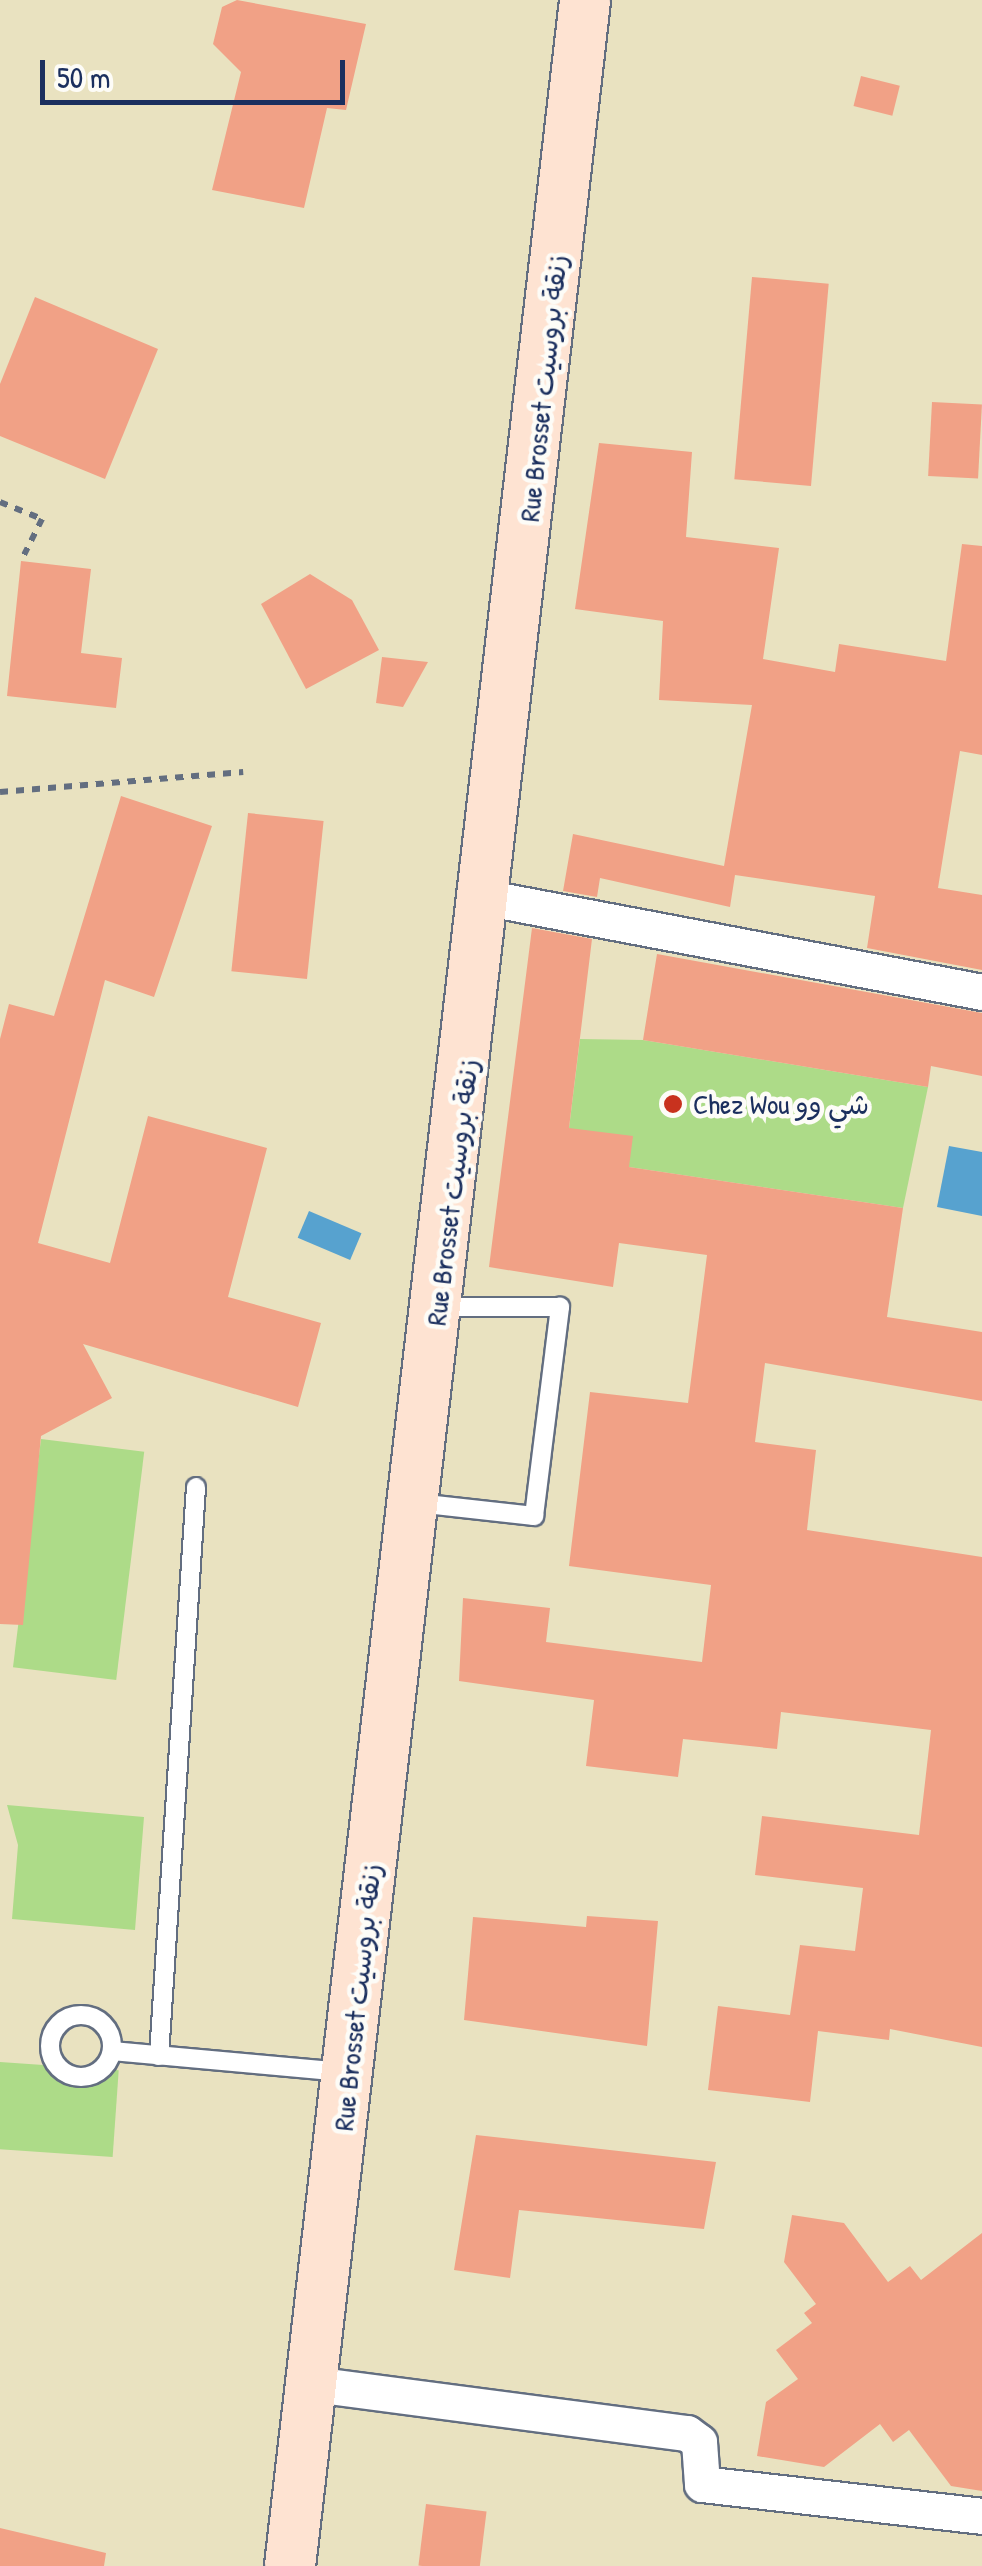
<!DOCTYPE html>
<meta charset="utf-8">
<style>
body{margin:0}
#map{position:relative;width:982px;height:2566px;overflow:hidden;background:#e9e2c0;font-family:"Patrick Hand","Playpen Sans Arabic",sans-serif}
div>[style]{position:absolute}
.green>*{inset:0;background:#addb88;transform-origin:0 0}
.water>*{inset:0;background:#57a2cf;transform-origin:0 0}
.building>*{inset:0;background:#f1a186;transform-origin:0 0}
.path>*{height:6px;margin-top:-3px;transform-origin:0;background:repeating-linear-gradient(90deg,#636e80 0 8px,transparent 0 16px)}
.roads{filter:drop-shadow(2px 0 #636e80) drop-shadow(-2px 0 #636e80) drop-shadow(0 2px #636e80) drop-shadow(0 -2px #636e80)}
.service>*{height:18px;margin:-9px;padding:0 9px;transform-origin:9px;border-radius:9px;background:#fff}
.service>.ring{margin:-9px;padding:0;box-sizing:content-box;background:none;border:18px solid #fff;border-radius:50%}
.minor>*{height:35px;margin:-17.5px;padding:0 17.5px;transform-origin:17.5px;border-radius:17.5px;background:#fff}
.secondary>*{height:50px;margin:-25px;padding:0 25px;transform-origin:25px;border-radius:25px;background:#fee3d2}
.dots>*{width:28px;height:28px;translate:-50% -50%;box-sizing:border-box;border:5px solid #fdfcf7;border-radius:50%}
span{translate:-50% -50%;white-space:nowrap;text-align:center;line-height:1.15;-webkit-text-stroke:9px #fdfcf7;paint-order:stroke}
.street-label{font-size:28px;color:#1b2f5e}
.poi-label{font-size:28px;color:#1b2f5e}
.left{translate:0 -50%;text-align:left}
.scale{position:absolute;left:40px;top:60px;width:305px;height:45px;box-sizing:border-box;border:5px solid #1b2f5e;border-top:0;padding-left:12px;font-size:30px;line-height:35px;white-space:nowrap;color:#1b2f5e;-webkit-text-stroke:8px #fdfcf7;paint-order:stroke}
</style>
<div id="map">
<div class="green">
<div style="clip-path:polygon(580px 1039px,643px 1040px,928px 1087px,903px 1208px,629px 1167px,569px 1128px)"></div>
<div style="left:41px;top:1439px;width:104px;height:230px;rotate:7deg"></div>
<div style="clip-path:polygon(7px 1805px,144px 1817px,135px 1930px,12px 1919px,18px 1845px)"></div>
<div style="left:0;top:2062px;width:119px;height:87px;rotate:4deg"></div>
</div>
<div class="water">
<div style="clip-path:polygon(949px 1146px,982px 1152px,982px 1216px,937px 1207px)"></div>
<div style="left:309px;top:1211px;width:57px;height:29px;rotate:23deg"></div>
</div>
<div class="building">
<div style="clip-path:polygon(237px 0,366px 24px,346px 110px,327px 108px,304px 208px,212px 190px,241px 72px,213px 44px,222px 7px)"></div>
<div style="left:861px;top:76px;width:40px;height:31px;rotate:14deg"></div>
<div style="left:752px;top:277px;width:77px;height:203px;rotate:5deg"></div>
<div style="clip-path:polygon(35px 297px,158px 349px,105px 479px,0 436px,0 384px)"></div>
<div style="left:932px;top:402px;width:50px;height:74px;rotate:3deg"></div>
<div style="clip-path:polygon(599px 443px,692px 452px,686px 537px,779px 548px,763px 659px,835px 672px,839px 644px,946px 661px,962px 544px,982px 546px,982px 755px,960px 751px,938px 888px,982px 895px,982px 970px,867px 948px,875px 896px,735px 875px,730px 907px,600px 878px,597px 897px,563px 891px,573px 834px,724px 866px,752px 705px,659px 700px,663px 621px,575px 609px)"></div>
<div style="clip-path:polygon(21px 561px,91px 569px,81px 653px,122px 658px,116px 708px,7px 696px)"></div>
<div style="clip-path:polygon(310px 574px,352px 600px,379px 650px,306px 689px,261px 604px)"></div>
<div style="clip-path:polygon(382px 657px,428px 662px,403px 707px,376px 703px)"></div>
<div style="clip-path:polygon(121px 796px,212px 826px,154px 997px,105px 980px,38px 1243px,110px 1263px,148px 1116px,267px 1148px,228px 1297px,321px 1323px,298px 1407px,83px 1344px,112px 1398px,41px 1436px,23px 1625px,0 1624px,0 1039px,9px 1004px,54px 1016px)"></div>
<div style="left:248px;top:813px;width:76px;height:159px;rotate:6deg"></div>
<div style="clip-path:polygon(532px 928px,592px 939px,569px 1128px,633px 1136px,629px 1167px,903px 1208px,887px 1317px,982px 1332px,982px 1401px,765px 1363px,755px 1442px,816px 1450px,807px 1530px,982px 1557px,982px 2047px,890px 2029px,889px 2040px,818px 2031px,810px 2102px,708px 2090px,718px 2006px,790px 2015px,800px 1945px,855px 1951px,863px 1888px,755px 1875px,762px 1816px,919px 1835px,931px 1730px,781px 1712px,777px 1749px,683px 1739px,678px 1777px,586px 1766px,594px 1700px,459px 1681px,463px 1598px,550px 1608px,546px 1642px,702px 1662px,711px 1585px,569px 1566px,590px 1392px,688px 1403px,707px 1255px,619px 1243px,613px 1287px,489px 1267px)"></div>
<div style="clip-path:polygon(657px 954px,982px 1013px,982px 1076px,931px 1066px,928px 1087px,643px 1040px)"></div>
<div style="clip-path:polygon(587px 1916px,658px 1921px,647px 2046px,464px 2020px,473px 1917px,586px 1927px)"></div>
<div style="clip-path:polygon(476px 2135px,716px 2162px,704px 2229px,519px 2210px,510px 2278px,454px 2270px)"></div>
<div style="clip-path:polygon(792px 2215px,844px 2223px,888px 2282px,910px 2266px,921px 2280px,982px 2233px,982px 2491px,951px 2486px,909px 2430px,893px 2442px,880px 2424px,824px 2467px,757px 2456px,766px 2402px,798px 2379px,776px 2350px,812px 2323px,804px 2313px,816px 2304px,784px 2262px)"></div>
<div style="left:426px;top:2504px;width:61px;height:62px;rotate:7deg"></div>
<div style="clip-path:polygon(0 2528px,106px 2553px,104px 2566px,0 2566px)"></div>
</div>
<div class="path">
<div style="left:0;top:502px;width:45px;rotate:22deg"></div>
<div style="left:42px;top:519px;width:47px;rotate:116.6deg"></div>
<div style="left:0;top:792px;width:244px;rotate:-4.7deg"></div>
</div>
<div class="roads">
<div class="service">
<div style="left:417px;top:1503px;width:118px;rotate:6.3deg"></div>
<div style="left:534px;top:1516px;width:211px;rotate:-82.9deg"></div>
<div style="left:560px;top:1307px;width:121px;rotate:180deg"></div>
<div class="ring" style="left:50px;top:2015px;width:44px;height:44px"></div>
<div style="left:112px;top:2051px;width:232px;rotate:5.2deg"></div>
<div style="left:159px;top:2056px;width:570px;rotate:-86.28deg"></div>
</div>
<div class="minor">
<div style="left:488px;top:898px;width:503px;rotate:10.77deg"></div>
<div style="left:313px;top:2384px;width:377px;rotate:7.5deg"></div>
<div style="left:687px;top:2433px;width:15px;rotate:37deg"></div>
<div style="left:699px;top:2442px;width:42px;rotate:85.9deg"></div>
<div style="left:702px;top:2484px;width:282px;rotate:6.5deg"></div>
</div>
<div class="secondary">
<div style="left:290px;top:2566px;width:2583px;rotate:-83.44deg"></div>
</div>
</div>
<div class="dots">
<div style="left:673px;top:1104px;background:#c8321e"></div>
</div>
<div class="street-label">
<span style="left:543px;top:388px;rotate:-84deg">Rue Brosset زنقة بروسيت</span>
<span style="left:452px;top:1192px;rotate:-83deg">Rue Brosset زنقة بروسيت</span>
<span style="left:357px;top:1997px;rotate:-84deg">Rue Brosset زنقة بروسيت</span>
</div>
<div class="poi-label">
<span class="left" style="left:693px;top:1104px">Chez Wou شي وو</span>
</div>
<div class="scale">50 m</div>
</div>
